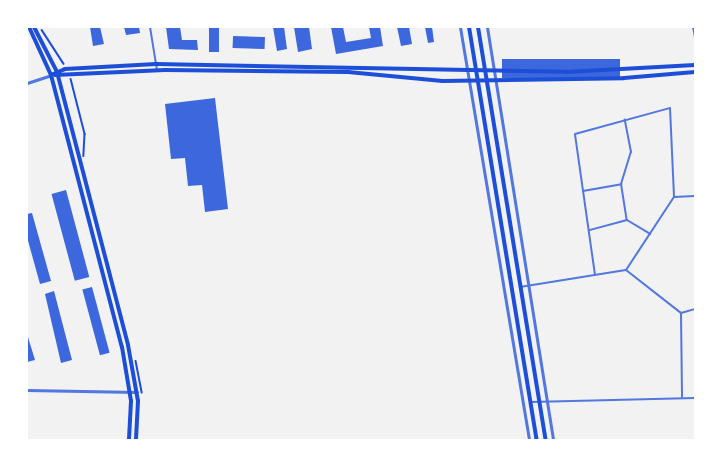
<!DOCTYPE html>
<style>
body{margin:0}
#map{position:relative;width:722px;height:467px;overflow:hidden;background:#f2f2f2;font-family:"Public Sans",sans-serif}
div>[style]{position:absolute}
.building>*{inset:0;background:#3d67dc;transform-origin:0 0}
.path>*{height:1.5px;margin:-0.75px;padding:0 0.75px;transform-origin:0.75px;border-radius:0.75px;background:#1d4ed8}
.minor>*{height:2px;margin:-1px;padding:0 1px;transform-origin:1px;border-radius:1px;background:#5277de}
.tertiary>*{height:3px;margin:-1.5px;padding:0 1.5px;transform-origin:1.5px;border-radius:1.5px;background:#5277de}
.secondary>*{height:4px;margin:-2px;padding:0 2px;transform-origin:2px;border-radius:2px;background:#1d4ed8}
span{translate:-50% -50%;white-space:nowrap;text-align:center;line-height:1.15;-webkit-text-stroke:4.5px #fff;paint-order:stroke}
.frame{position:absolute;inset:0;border:28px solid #fff;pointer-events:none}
</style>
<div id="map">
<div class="building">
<div style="clip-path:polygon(90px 27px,100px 27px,104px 44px,93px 46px)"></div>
<div style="clip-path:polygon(124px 27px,139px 27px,140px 33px,126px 35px)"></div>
<div style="clip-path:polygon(166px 27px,180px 27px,182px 40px,197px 40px,198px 50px,169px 49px)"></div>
<div style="left:209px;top:27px;width:10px;height:25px"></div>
<div style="clip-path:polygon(273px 27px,284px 27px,287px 49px,277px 51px)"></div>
<div style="clip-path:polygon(294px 27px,309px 27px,312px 49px,298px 52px)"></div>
<div style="clip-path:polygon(331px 27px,343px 27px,346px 42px,371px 38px,369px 27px,380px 27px,383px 46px,336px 54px)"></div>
<div style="clip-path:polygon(397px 27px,409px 27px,412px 44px,401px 46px)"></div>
<div style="clip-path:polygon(425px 27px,432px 27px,434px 42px,428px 43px)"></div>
<div style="left:233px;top:36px;width:32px;height:12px;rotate:2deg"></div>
<div style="left:502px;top:59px;width:118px;height:19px"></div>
<div style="clip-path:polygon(215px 98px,228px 209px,205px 212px,202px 185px,188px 186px,185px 158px,171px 159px,165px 104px)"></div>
<div style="left:66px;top:190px;width:90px;height:15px;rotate:75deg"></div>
<div style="clip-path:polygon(32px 213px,51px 281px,40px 284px,27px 237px,27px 214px)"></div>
<div style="left:92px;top:287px;width:68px;height:10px;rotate:75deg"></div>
<div style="clip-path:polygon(54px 291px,72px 360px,61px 363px,45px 294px)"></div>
<div style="clip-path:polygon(27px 334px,35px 360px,27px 362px)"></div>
</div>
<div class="path">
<div style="left:42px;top:30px;width:40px;rotate:57.1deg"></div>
<div style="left:71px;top:79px;width:57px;rotate:75.7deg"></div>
<div style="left:85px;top:134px;width:22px;rotate:93deg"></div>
<div style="left:136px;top:361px;width:32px;rotate:79deg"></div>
</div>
<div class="minor">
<div style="left:150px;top:27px;width:44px;rotate:80.8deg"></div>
<div style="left:693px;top:27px;width:10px;rotate:79deg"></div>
<div style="left:621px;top:184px;width:34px;rotate:-73deg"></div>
<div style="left:631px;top:152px;width:33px;rotate:-101deg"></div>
<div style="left:583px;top:191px;width:39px;rotate:-10deg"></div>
<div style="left:621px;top:184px;width:36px;rotate:81deg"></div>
<div style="left:627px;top:220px;width:39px;rotate:165deg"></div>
<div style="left:627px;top:220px;width:27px;rotate:31deg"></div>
<div style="left:626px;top:270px;width:87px;rotate:-56.7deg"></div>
<div style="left:674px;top:197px;width:21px;rotate:-3deg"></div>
<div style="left:595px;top:275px;width:142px;rotate:-98.1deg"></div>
<div style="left:575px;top:134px;width:98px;rotate:-15.3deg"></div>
<div style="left:670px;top:108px;width:89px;rotate:87.4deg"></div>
<div style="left:520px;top:287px;width:107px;rotate:-9.1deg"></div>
<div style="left:626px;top:270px;width:70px;rotate:38deg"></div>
<div style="left:681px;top:313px;width:15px;rotate:-16deg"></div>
<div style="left:681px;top:313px;width:84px;rotate:89.3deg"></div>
<div style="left:531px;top:402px;width:164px;rotate:-1.4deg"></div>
</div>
<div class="tertiary">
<div style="left:460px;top:27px;width:419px;rotate:80.5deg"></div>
<div style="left:487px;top:27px;width:418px;rotate:80.9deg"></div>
<div style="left:27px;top:83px;width:25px;rotate:-18deg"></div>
<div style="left:27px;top:390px;width:110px;rotate:1deg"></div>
</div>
<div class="secondary">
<div style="left:29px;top:27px;width:53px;rotate:65.4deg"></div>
<div style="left:51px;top:75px;width:281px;rotate:75.4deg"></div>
<div style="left:122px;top:347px;width:55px;rotate:80.5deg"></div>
<div style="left:131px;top:401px;width:39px;rotate:93deg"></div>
<div style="left:34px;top:27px;width:51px;rotate:62.9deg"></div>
<div style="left:57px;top:72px;width:282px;rotate:75.4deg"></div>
<div style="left:128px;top:345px;width:57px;rotate:79.9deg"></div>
<div style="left:138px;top:401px;width:39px;rotate:93deg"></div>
<div style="left:469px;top:27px;width:419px;rotate:80.7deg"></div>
<div style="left:478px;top:27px;width:419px;rotate:80.7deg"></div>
<div style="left:51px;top:75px;width:15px;rotate:-23deg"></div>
<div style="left:65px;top:69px;width:91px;rotate:-3.1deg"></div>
<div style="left:156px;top:64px;width:410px;rotate:1.1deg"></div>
<div style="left:566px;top:72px;width:129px;rotate:-3.1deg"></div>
<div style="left:55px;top:75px;width:110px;rotate:-2.6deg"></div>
<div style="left:165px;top:70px;width:183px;rotate:0.6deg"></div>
<div style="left:348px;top:72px;width:95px;rotate:5.4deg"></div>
<div style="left:443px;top:81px;width:181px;rotate:-0.9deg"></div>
<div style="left:624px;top:78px;width:71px;rotate:-4.8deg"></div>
</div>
<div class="frame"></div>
</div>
